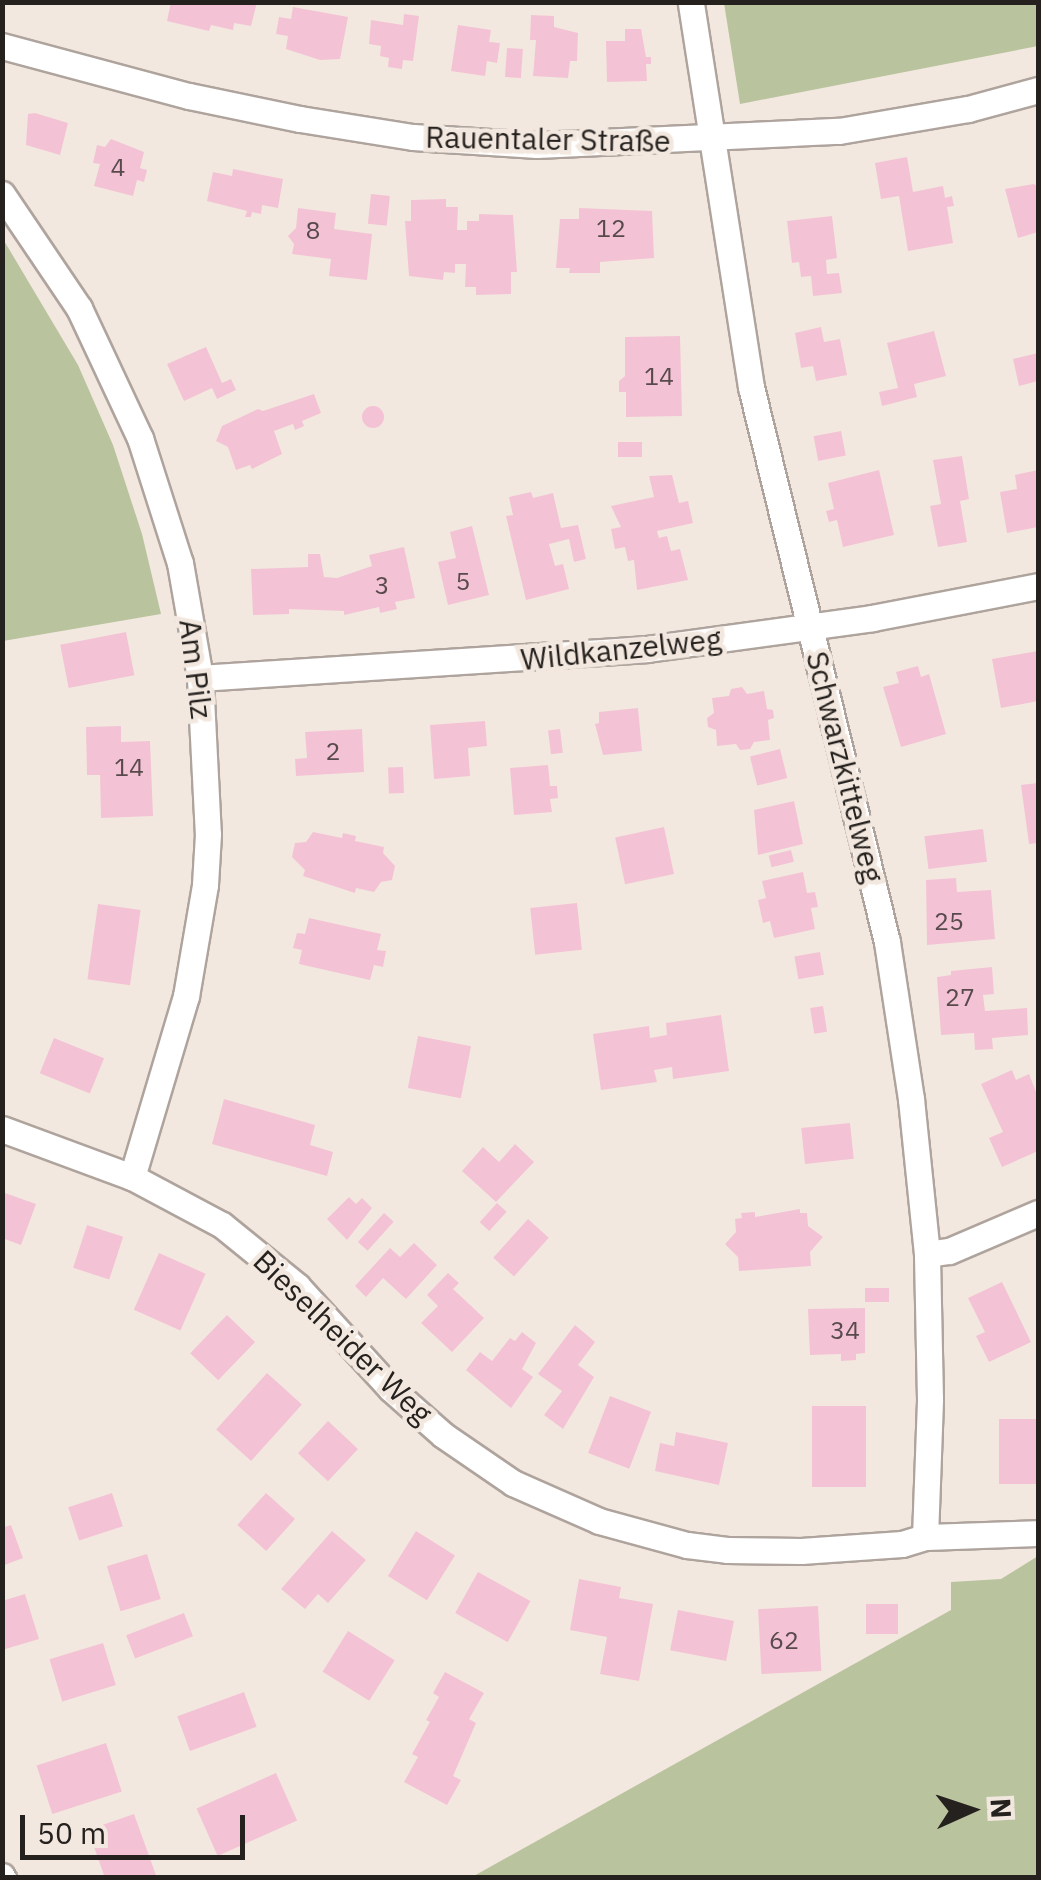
<!DOCTYPE html>
<meta charset="utf-8">
<style>
body{margin:0}
#map{position:relative;width:1041px;height:1880px;overflow:hidden;background:#f3e8df;font-family:"IBM Plex Sans",sans-serif}
div>[style]{position:absolute}
.green>*{inset:0;background:#b9c39e}
.building>*{inset:0;background:#f3c3d5;transform-origin:0 0}
.round{border-radius:50%}
.roads{filter:drop-shadow(2px 0 #afa49d) drop-shadow(-2px 0 #afa49d) drop-shadow(0 2px #afa49d) drop-shadow(0 -2px #afa49d)}
.minor>*{height:25px;margin:-12.5px;padding:0 12.5px;transform-origin:12.5px;border-radius:12.5px;background:#fff}
span{translate:-50% -50%;white-space:nowrap;text-align:center;line-height:1.15;-webkit-text-stroke:9px #f3e8df;paint-order:stroke}
.number-label{font-size:25px;color:#584a4c}
.number-label span{-webkit-text-stroke-width:0}
.street-label{font-size:30px;color:#25211e}
.frame{position:absolute;inset:0;border:5px solid #25211e;pointer-events:none}
.north{position:absolute;left:921px;top:1760px;width:100px;height:100px;-webkit-text-stroke:8px #f3e8df;paint-order:stroke;rotate:87deg;font-size:28px;font-weight:700;line-height:40px;text-align:center;color:#25211e}
.north::after{content:'';display:block;margin:auto;width:35px;height:45px;background:#25211e;clip-path:polygon(50% 0,100% 100%,50% 72%,0 100%)}
.scale{position:absolute;left:20px;top:1815px;width:225px;height:45px;box-sizing:border-box;border:5px solid #25211e;border-top:0;padding-left:12px;font-size:30px;line-height:35px;white-space:nowrap;color:#25211e;-webkit-text-stroke:8px #f3e8df;paint-order:stroke}
</style>
<div id="map">
<div class="green">
<div style="clip-path:polygon(724px 3px,1038px 3px,1038px 46px,740px 104px)"></div>
<div style="clip-path:polygon(3px 239px,78px 365px,113px 445px,142px 534px,161px 614px,3px 641px)"></div>
<div style="clip-path:polygon(1038px 1556px,1038px 1877px,472px 1877px,951px 1610px,951px 1582px,1001px 1579px)"></div>
</div>
<div class="building">
<div style="clip-path:polygon(171px 2px,257px 2px,251px 26px,234px 23px,233px 30px,211px 25px,209px 31px,167px 21px)"></div>
<div style="clip-path:polygon(293px 7px,348px 17px,340px 59px,320px 60px,286px 49px,288px 36px,276px 34px,279px 17px,291px 19px)"></div>
<div style="clip-path:polygon(404px 14px,419px 16px,413px 61px,403px 60px,402px 69px,388px 67px,389px 58px,380px 56px,381px 46px,369px 44px,371px 20px,403px 25px)"></div>
<div style="clip-path:polygon(531px 15px,554px 16px,554px 27px,578px 33px,577px 61px,570px 61px,568px 78px,533px 76px,536px 40px,530px 40px)"></div>
<div style="clip-path:polygon(458px 25px,491px 30px,489px 42px,500px 43px,497px 63px,487px 61px,485px 76px,451px 71px)"></div>
<div style="clip-path:polygon(625px 29px,641px 29px,646px 57px,651px 57px,651px 64px,646px 64px,647px 81px,607px 82px,606px 41px,625px 41px)"></div>
<div style="left:507px;top:48px;width:16px;height:29px;rotate:4deg"></div>
<div style="clip-path:polygon(35px 113px,68px 123px,60px 155px,26px 145px,28px 114px)"></div>
<div style="clip-path:polygon(111px 139px,144px 152px,140px 168px,147px 170px,144px 182px,137px 180px,133px 196px,94px 186px,100px 164px,93px 163px,97px 145px,105px 147px)"></div>
<div style="clip-path:polygon(907px 157px,913px 192px,943px 186px,945px 198px,952px 196px,954px 206px,947px 207px,953px 243px,908px 251px,899px 196px,881px 199px,875px 163px)"></div>
<div style="clip-path:polygon(233px 169px,283px 179px,278px 208px,262px 205px,261px 214px,252px 212px,251px 217px,245px 217px,247px 211px,207px 201px,213px 172px,232px 176px)"></div>
<div style="clip-path:polygon(1034px 184px,1038px 187px,1038px 232px,1018px 238px,1005px 189px)"></div>
<div style="left:371px;top:194px;width:19px;height:30px;rotate:6deg"></div>
<div style="clip-path:polygon(446px 199px,446px 207px,458px 207px,457px 230px,467px 230px,467px 221px,479px 221px,479px 214px,513px 215px,517px 272px,511px 272px,511px 294px,476px 295px,476px 287px,465px 287px,466px 264px,455px 264px,455px 273px,444px 272px,443px 280px,409px 276px,405px 221px,411px 221px,411px 200px)"></div>
<div style="clip-path:polygon(298px 208px,336px 213px,334px 229px,372px 234px,367px 280px,329px 276px,331px 259px,292px 254px,294px 244px,288px 236px,296px 228px)"></div>
<div style="clip-path:polygon(579px 208px,652px 211px,654px 258px,600px 262px,600px 273px,569px 273px,570px 268px,556px 268px,560px 219px,579px 219px)"></div>
<div style="clip-path:polygon(832px 216px,837px 258px,826px 260px,827px 274px,839px 273px,842px 293px,813px 296px,811px 276px,801px 277px,799px 262px,792px 263px,787px 221px)"></div>
<div style="clip-path:polygon(821px 327px,824px 342px,840px 339px,847px 375px,816px 381px,813px 366px,801px 368px,795px 333px)"></div>
<div style="clip-path:polygon(934px 331px,946px 376px,914px 384px,917px 397px,882px 406px,879px 392px,898px 388px,887px 343px)"></div>
<div style="clip-path:polygon(680px 336px,682px 416px,626px 417px,626px 392px,619px 392px,619px 381px,625px 376px,625px 337px)"></div>
<div style="clip-path:polygon(206px 347px,222px 383px,231px 379px,236px 390px,217px 399px,212px 388px,184px 401px,167px 364px)"></div>
<div style="clip-path:polygon(1038px 353px,1038px 381px,1019px 386px,1013px 359px)"></div>
<div style="clip-path:polygon(314px 394px,321px 413px,302px 421px,304px 426px,295px 430px,293px 424px,274px 431px,282px 454px,252px 469px,250px 465px,236px 470px,228px 447px,216px 441px,222px 426px,258px 409px,263px 411px)"></div>
<div class="round" style="left:362px;top:406px;width:22px;height:22px"></div>
<div style="left:841px;top:431px;width:25px;height:28px;rotate:79deg"></div>
<div style="left:642px;top:442px;width:15px;height:24px;rotate:90deg"></div>
<div style="clip-path:polygon(962px 456px,969px 499px,960px 501px,967px 542px,938px 547px,930px 506px,941px 504px,933px 460px)"></div>
<div style="clip-path:polygon(879px 470px,894px 535px,843px 547px,837px 520px,829px 522px,826px 511px,834px 509px,828px 483px)"></div>
<div style="clip-path:polygon(1038px 470px,1038px 527px,1007px 533px,1000px 492px,1017px 489px,1015px 475px)"></div>
<div style="clip-path:polygon(672px 475px,679px 503px,688px 501px,693px 523px,657px 531px,659px 538px,667px 536px,671px 551px,680px 549px,688px 580px,637px 590px,634px 560px,628px 561px,625px 547px,615px 549px,611px 529px,621px 527px,611px 506px,654px 497px,649px 476px)"></div>
<div style="clip-path:polygon(531px 492px,533px 498px,553px 493px,561px 528px,578px 525px,586px 559px,574px 562px,569px 539px,549px 544px,555px 566px,563px 564px,569px 589px,526px 600px,506px 516px,513px 515px,509px 497px)"></div>
<div style="clip-path:polygon(472px 526px,489px 595px,448px 605px,438px 562px,456px 558px,450px 532px)"></div>
<div style="clip-path:polygon(404px 547px,415px 598px,395px 602px,397px 609px,380px 613px,379px 607px,344px 615px,344px 611px,289px 609px,289px 614px,253px 615px,251px 569px,308px 567px,308px 554px,320px 554px,324px 577px,337px 578px,372px 566px,369px 555px)"></div>
<div style="left:126px;top:632px;width:44px;height:67px;rotate:79deg"></div>
<div style="clip-path:polygon(1038px 651px,1038px 701px,1001px 708px,992px 659px)"></div>
<div style="clip-path:polygon(918px 666px,921px 677px,929px 674px,946px 734px,901px 747px,883px 687px,899px 683px,896px 672px)"></div>
<div style="clip-path:polygon(742px 687px,747px 694px,764px 691px,767px 709px,773px 710px,774px 718px,768px 720px,770px 740px,754px 742px,750px 749px,740px 750px,736px 744px,717px 746px,716px 730px,708px 727px,707px 718px,714px 713px,712px 698px,729px 696px,731px 689px)"></div>
<div style="clip-path:polygon(638px 708px,642px 751px,603px 755px,595px 724px,599px 723px,599px 712px)"></div>
<div style="clip-path:polygon(485px 721px,487px 746px,468px 748px,470px 776px,434px 779px,430px 725px)"></div>
<div style="clip-path:polygon(121px 726px,121px 742px,150px 741px,153px 816px,101px 818px,100px 775px,87px 775px,86px 727px)"></div>
<div style="clip-path:polygon(362px 729px,364px 772px,296px 776px,295px 759px,307px 758px,305px 732px)"></div>
<div style="left:560px;top:729px;width:24px;height:12px;rotate:83deg"></div>
<div style="left:780px;top:749px;width:30px;height:31px;rotate:76deg"></div>
<div style="clip-path:polygon(548px 765px,550px 786px,557px 786px,558px 798px,550px 799px,552px 812px,514px 815px,510px 768px)"></div>
<div style="left:403px;top:767px;width:26px;height:15px;rotate:88deg"></div>
<div style="clip-path:polygon(1038px 783px,1038px 843px,1029px 844px,1021px 785px)"></div>
<div style="clip-path:polygon(794px 801px,803px 844px,758px 855px,754px 810px)"></div>
<div style="left:664px;top:827px;width:48px;height:50px;rotate:78deg"></div>
<div style="left:983px;top:829px;width:33px;height:59px;rotate:83deg"></div>
<div style="clip-path:polygon(313px 832px,342px 838px,343px 833px,356px 836px,355px 841px,384px 847px,383px 853px,395px 866px,392px 880px,381px 882px,374px 892px,356px 888px,355px 893px,303px 876px,305px 870px,292px 857px,295px 843px,306px 842px)"></div>
<div style="left:791px;top:850px;width:12px;height:23px;rotate:76deg"></div>
<div style="clip-path:polygon(803px 872px,807px 893px,815px 892px,818px 907px,811px 908px,815px 929px,774px 938px,770px 921px,763px 923px,758px 900px,766px 898px,762px 881px)"></div>
<div style="clip-path:polygon(956px 878px,957px 892px,991px 890px,995px 939px,927px 945px,926px 880px)"></div>
<div style="left:577px;top:903px;width:47px;height:47px;rotate:84deg"></div>
<div style="left:98px;top:904px;width:43px;height:76px;rotate:8deg"></div>
<div style="clip-path:polygon(309px 918px,381px 934px,377px 950px,386px 951px,383px 967px,374px 965px,370px 980px,299px 964px,302px 950px,293px 948px,297px 933px,305px 934px)"></div>
<div style="left:820px;top:952px;width:23px;height:26px;rotate:80deg"></div>
<div style="clip-path:polygon(992px 967px,994px 994px,983px 995px,985px 1011px,1027px 1008px,1028px 1035px,992px 1038px,993px 1049px,975px 1050px,974px 1033px,941px 1035px,937px 977px,951px 975px,951px 971px)"></div>
<div style="left:823px;top:1006px;width:26px;height:13px;rotate:81deg"></div>
<div style="clip-path:polygon(721px 1015px,729px 1071px,673px 1079px,672px 1067px,654px 1070px,657px 1082px,601px 1090px,593px 1034px,649px 1026px,650px 1038px,667px 1035px,666px 1023px)"></div>
<div style="left:418px;top:1036px;width:54px;height:53px;rotate:11deg"></div>
<div style="left:54px;top:1038px;width:54px;height:38px;rotate:22deg"></div>
<div style="clip-path:polygon(1012px 1070px,1016px 1080px,1029px 1074px,1038px 1097px,1038px 1151px,1002px 1167px,989px 1138px,1003px 1132px,981px 1084px)"></div>
<div style="clip-path:polygon(224px 1099px,315px 1125px,310px 1145px,333px 1152px,327px 1176px,212px 1144px)"></div>
<div style="left:850px;top:1123px;width:36px;height:49px;rotate:84deg"></div>
<div style="clip-path:polygon(515px 1144px,534px 1162px,496px 1202px,462px 1171px,483px 1147px,499px 1162px)"></div>
<div style="clip-path:polygon(2px 1192px,36px 1204px,21px 1245px,2px 1238px)"></div>
<div style="clip-path:polygon(349px 1197px,356px 1204px,362px 1198px,372px 1208px,347px 1240px,327px 1219px)"></div>
<div style="left:497px;top:1203px;width:13px;height:26px;rotate:42deg"></div>
<div style="clip-path:polygon(800px 1209px,800px 1213px,807px 1213px,808px 1226px,823px 1237px,810px 1252px,811px 1266px,739px 1271px,738px 1257px,725px 1244px,736px 1232px,735px 1219px,742px 1218px,741px 1213px,755px 1212px,755px 1217px)"></div>
<div style="left:384px;top:1213px;width:13px;height:39px;rotate:42deg"></div>
<div style="left:528px;top:1219px;width:28px;height:52px;rotate:42deg"></div>
<div style="left:87px;top:1225px;width:38px;height:45px;rotate:18deg"></div>
<div style="clip-path:polygon(414px 1243px,437px 1265px,406px 1299px,383px 1278px,366px 1297px,355px 1286px,390px 1248px,400px 1257px)"></div>
<div style="left:159px;top:1253px;width:51px;height:62px;rotate:24deg"></div>
<div style="clip-path:polygon(448px 1273px,459px 1283px,453px 1289px,484px 1318px,452px 1352px,421px 1323px,438px 1306px,427px 1295px)"></div>
<div style="clip-path:polygon(1002px 1282px,1031px 1342px,989px 1362px,976px 1336px,985px 1332px,968px 1298px)"></div>
<div style="left:865px;top:1288px;width:24px;height:14px"></div>
<div style="clip-path:polygon(865px 1308px,865px 1353px,856px 1354px,856px 1360px,841px 1361px,841px 1354px,810px 1355px,808px 1309px)"></div>
<div style="left:227px;top:1315px;width:39px;height:53px;rotate:44deg"></div>
<div style="clip-path:polygon(575px 1325px,595px 1342px,578px 1365px,594px 1377px,563px 1429px,544px 1415px,562px 1391px,538px 1374px)"></div>
<div style="clip-path:polygon(522px 1332px,536px 1343px,522px 1369px,533px 1377px,511px 1408px,466px 1370px,480px 1352px,492px 1361px,510px 1338px,515px 1341px)"></div>
<div style="left:267px;top:1373px;width:47px;height:76px;rotate:42deg"></div>
<div style="left:610px;top:1396px;width:44px;height:61px;rotate:21deg"></div>
<div style="left:812px;top:1406px;width:54px;height:81px"></div>
<div style="left:1038px;top:1419px;width:65px;height:39px;rotate:90deg"></div>
<div style="left:328px;top:1421px;width:41px;height:44px;rotate:43deg"></div>
<div style="clip-path:polygon(676px 1432px,728px 1443px,719px 1485px,655px 1471px,660px 1443px,674px 1446px)"></div>
<div style="left:112px;top:1493px;width:35px;height:46px;rotate:72deg"></div>
<div style="left:266px;top:1493px;width:39px;height:43px;rotate:42deg"></div>
<div style="clip-path:polygon(11px 1525px,23px 1558px,2px 1566px,2px 1528px)"></div>
<div style="clip-path:polygon(332px 1531px,366px 1560px,328px 1603px,318px 1594px,305px 1609px,281px 1589px)"></div>
<div style="left:416px;top:1531px;width:46px;height:53px;rotate:32deg"></div>
<div style="left:147px;top:1554px;width:47px;height:42px;rotate:73deg"></div>
<div style="left:478px;top:1572px;width:60px;height:47px;rotate:29deg"></div>
<div style="clip-path:polygon(579px 1579px,621px 1587px,619px 1598px,653px 1604px,639px 1681px,600px 1674px,607px 1637px,570px 1630px)"></div>
<div style="clip-path:polygon(25px 1594px,39px 1639px,2px 1650px,2px 1601px)"></div>
<div style="left:866px;top:1604px;width:32px;height:30px"></div>
<div style="left:818px;top:1606px;width:65px;height:60px;rotate:87deg"></div>
<div style="left:678px;top:1610px;width:57px;height:41px;rotate:11deg"></div>
<div style="left:184px;top:1613px;width:25px;height:62px;rotate:69deg"></div>
<div style="left:348px;top:1631px;width:55px;height:48px;rotate:32deg"></div>
<div style="left:103px;top:1643px;width:44px;height:56px;rotate:73deg"></div>
<div style="clip-path:polygon(445px 1672px,484px 1693px,469px 1719px,476px 1723px,453px 1776px,461px 1780px,447px 1805px,404px 1782px,418px 1757px,412px 1754px,430px 1722px,426px 1720px,439px 1697px,433px 1693px)"></div>
<div style="left:244px;top:1692px;width:37px;height:71px;rotate:70deg"></div>
<div style="left:106px;top:1743px;width:51px;height:73px;rotate:72deg"></div>
<div style="left:276px;top:1773px;width:52px;height:87px;rotate:66deg"></div>
<div style="clip-path:polygon(134px 1814px,157px 1878px,105px 1878px,88px 1830px)"></div>
</div>
<div class="roads">
<div class="minor">
<div style="left:2px;top:46px;width:194px;rotate:15deg"></div>
<div style="left:189px;top:96px;width:113px;rotate:11.7deg"></div>
<div style="left:300px;top:119px;width:114px;rotate:9.1deg"></div>
<div style="left:413px;top:137px;width:124px;rotate:3.7deg"></div>
<div style="left:537px;top:145px;width:302px;rotate:-2.7deg"></div>
<div style="left:839px;top:131px;width:131px;rotate:-9.7deg"></div>
<div style="left:968px;top:109px;width:73px;rotate:-15.2deg"></div>
<div style="left:2px;top:194px;width:138px;rotate:56deg"></div>
<div style="left:79px;top:308px;width:144px;rotate:64.9deg"></div>
<div style="left:140px;top:438px;width:131px;rotate:72.3deg"></div>
<div style="left:180px;top:563px;width:117px;rotate:80.1deg"></div>
<div style="left:200px;top:678px;width:156px;rotate:87.1deg"></div>
<div style="left:208px;top:834px;width:51px;rotate:93.4deg"></div>
<div style="left:205px;top:885px;width:113px;rotate:99.7deg"></div>
<div style="left:186px;top:996px;width:189px;rotate:106.6deg"></div>
<div style="left:200px;top:678px;width:448px;rotate:-3.7deg"></div>
<div style="left:647px;top:649px;width:227px;rotate:-7.8deg"></div>
<div style="left:872px;top:618px;width:169px;rotate:-10.9deg"></div>
<div style="left:2px;top:1129px;width:139px;rotate:20.3deg"></div>
<div style="left:132px;top:1177px;width:102px;rotate:28.1deg"></div>
<div style="left:222px;top:1225px;width:97px;rotate:39.1deg"></div>
<div style="left:297px;top:1286px;width:139px;rotate:47.6deg"></div>
<div style="left:391px;top:1389px;width:69px;rotate:41.5deg"></div>
<div style="left:443px;top:1435px;width:85px;rotate:34.4deg"></div>
<div style="left:513px;top:1483px;width:94px;rotate:23.8deg"></div>
<div style="left:599px;top:1521px;width:91px;rotate:15.3deg"></div>
<div style="left:687px;top:1545px;width:40px;rotate:7.1deg"></div>
<div style="left:727px;top:1550px;width:74px;rotate:0.8deg"></div>
<div style="left:801px;top:1551px;width:101px;rotate:-4deg"></div>
<div style="left:902px;top:1544px;width:24px;rotate:-17deg"></div>
<div style="left:925px;top:1537px;width:138px;rotate:-87.9deg"></div>
<div style="left:930px;top:1399px;width:145px;rotate:-91.2deg"></div>
<div style="left:927px;top:1254px;width:156px;rotate:-95.9deg"></div>
<div style="left:911px;top:1099px;width:159px;rotate:-98.7deg"></div>
<div style="left:887px;top:942px;width:571px;rotate:-103.77deg"></div>
<div style="left:751px;top:387px;width:390px;rotate:-98.9deg"></div>
<div style="left:927px;top:1254px;width:22px;rotate:-8deg"></div>
<div style="left:949px;top:1251px;width:97px;rotate:-23.1deg"></div>
<div style="left:925px;top:1537px;width:113px;rotate:-2deg"></div>
<div style="left:2px;top:1876px;width:2px;rotate:63deg"></div>
</div>
</div>
<div class="number-label">
<span style="left:118px;top:167px">4</span>
<span style="left:611px;top:228px">12</span>
<span style="left:313px;top:230px">8</span>
<span style="left:659px;top:376px">14</span>
<span style="left:463px;top:581px">5</span>
<span style="left:382px;top:585px">3</span>
<span style="left:333px;top:751px">2</span>
<span style="left:129px;top:767px">14</span>
<span style="left:949px;top:921px">25</span>
<span style="left:960px;top:997px">27</span>
<span style="left:845px;top:1330px">34</span>
<span style="left:784px;top:1640px">62</span>
</div>
<div class="street-label">
<span style="left:548px;top:139px;rotate:1deg">Rauentaler Straße</span>
<span style="left:621px;top:649px;rotate:-6deg">Wildkanzelweg</span>
<span style="left:196px;top:669px;rotate:83deg">Am Pilz</span>
<span style="left:845px;top:767px;rotate:76deg">Schwarzkittelweg</span>
<span style="left:343px;top:1337px;rotate:44deg">Bieselheider Weg</span>
</div>
<div class="frame"></div>
<div class="north">N</div>
<div class="scale">50 m</div>
</div>
